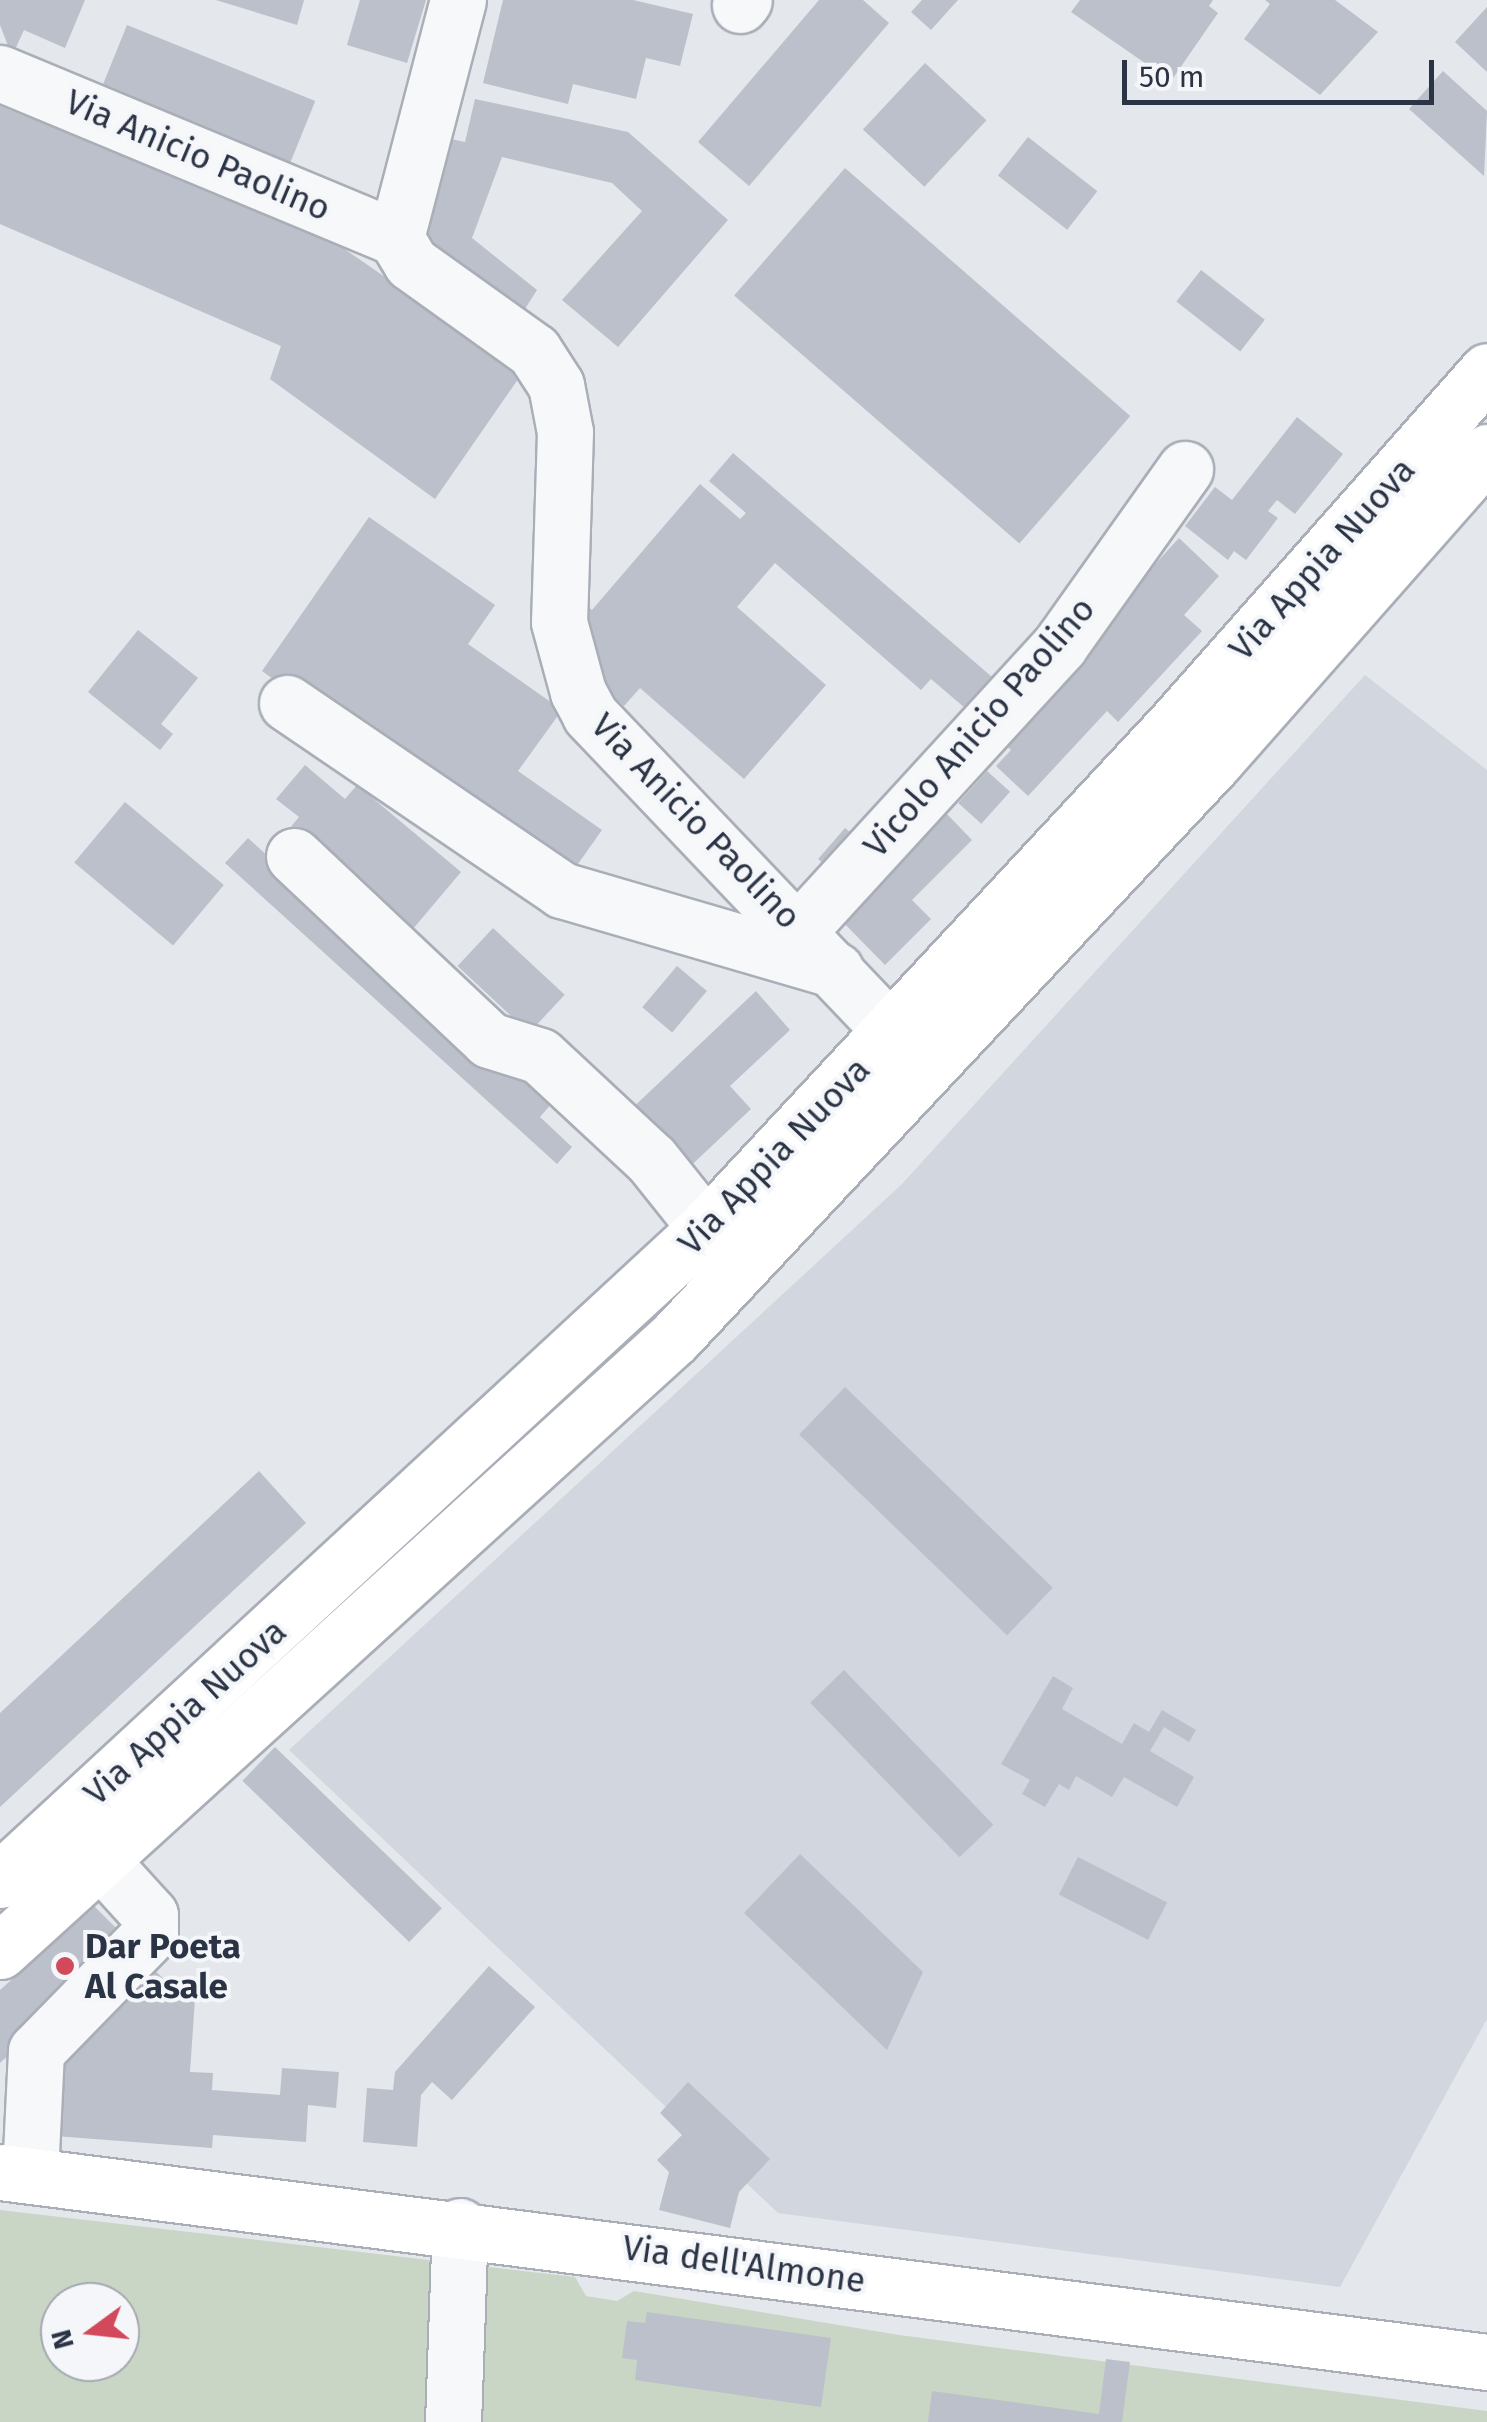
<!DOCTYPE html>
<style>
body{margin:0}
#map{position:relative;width:1487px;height:2422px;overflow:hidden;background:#e4e7ec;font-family:"Fira Sans",sans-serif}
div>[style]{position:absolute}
.built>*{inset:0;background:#d2d6de}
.green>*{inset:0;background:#c9d6c5}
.building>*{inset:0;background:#bbc0ca;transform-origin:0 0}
.roads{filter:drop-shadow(2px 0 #a9aeb7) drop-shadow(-2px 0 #a9aeb7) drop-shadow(0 2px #a9aeb7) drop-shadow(0 -2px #a9aeb7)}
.minor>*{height:55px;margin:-27.5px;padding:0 27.5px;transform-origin:27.5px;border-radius:27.5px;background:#f7f8fa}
.major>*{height:55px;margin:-27.5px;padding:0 27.5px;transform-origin:27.5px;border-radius:27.5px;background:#fff}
.dots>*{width:28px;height:28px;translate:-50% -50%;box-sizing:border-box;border:5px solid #f4f6f9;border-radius:50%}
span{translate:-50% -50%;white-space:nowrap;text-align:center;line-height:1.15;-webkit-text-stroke:8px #f4f6f9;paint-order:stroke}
.street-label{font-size:35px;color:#2b3445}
.poi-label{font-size:35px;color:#2b3445;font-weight:700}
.left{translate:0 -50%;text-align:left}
.north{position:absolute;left:40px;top:2282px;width:100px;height:100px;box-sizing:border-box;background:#f4f6f9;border:2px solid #a4a8b1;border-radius:50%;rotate:255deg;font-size:28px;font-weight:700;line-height:40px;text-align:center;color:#2b3445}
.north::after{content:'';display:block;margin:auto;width:35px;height:45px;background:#d1495b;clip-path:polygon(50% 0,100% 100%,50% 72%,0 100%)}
.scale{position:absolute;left:1122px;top:60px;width:312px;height:45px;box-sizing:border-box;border:5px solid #2b3445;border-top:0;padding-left:12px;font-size:30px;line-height:35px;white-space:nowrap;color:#2b3445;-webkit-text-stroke:8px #f4f6f9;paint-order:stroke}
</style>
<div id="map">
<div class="built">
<div style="clip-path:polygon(1365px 675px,1487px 770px,1487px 2019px,1340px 2287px,778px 2213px,289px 1750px,902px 1184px)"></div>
</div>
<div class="green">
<div style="clip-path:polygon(evenodd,0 2210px,575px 2277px,586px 2296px,617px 2301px,634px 2291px,899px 2335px,1487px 2411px,1487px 2422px,0 2422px,0 2210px,60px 2302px,120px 2302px,120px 2362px,60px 2362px,60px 2302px)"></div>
</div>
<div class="building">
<div style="clip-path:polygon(0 0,85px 0,65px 48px,24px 30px,12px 56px,0 25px)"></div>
<div style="clip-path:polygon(216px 0,304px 0,297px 25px)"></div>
<div style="clip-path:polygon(360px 0,426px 0,407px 63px,347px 45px)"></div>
<div style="clip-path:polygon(503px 0,633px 0,693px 14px,680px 66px,646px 58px,636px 99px,573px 84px,568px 104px,483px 83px)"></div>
<div style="clip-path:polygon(819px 0,863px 0,889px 23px,749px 186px,698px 142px)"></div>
<div style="clip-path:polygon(922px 0,958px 0,931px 30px,911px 12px)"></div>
<div style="clip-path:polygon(1080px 0,1213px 0,1209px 6px,1218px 13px,1171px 81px,1071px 12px)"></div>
<div style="clip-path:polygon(1265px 0,1335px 0,1378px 32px,1320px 95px,1244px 39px,1270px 4px)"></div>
<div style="clip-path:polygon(1487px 7px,1487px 72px,1455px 42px)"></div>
<div style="left:127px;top:25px;width:203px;height:75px;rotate:22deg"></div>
<div style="left:925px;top:63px;width:84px;height:91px;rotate:43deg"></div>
<div style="clip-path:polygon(1443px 71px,1487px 111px,1484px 176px,1409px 109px)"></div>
<div style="clip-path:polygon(475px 99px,628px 132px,728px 220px,618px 347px,562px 300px,642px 211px,612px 183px,502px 157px,472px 238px,537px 290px,518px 320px,451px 275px,426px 235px,451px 139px,465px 142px)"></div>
<div style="clip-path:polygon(0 106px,327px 237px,523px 372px,435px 499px,270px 379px,281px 346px,0 224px)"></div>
<div style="left:1028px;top:137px;width:88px;height:49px;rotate:38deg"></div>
<div style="left:845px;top:168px;width:378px;height:169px;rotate:41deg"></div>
<div style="left:1201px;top:270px;width:81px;height:40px;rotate:38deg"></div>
<div style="clip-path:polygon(1297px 417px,1343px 454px,1295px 514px,1277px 500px,1268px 511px,1278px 518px,1246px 560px,1234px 551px,1228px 560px,1185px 526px,1215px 487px,1232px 500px)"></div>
<div style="clip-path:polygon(733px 453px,992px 677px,965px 708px,931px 679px,921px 690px,775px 563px,737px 607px,826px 685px,744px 779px,640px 688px,624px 706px,587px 673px,579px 599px,592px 610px,700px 484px,740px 519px,746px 513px,709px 481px)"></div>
<div style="clip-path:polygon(369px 517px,495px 605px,468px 644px,562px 710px,518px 771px,602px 830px,573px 871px,360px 741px,262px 671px)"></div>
<div style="clip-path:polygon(1179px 538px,1219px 576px,1184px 615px,1202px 631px,1118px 722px,1107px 711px,1028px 796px,996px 766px,1011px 750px,997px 737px)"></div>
<div style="clip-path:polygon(138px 630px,198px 678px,161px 724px,173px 734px,160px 750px,88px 692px)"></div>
<div style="clip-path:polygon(305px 765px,345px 799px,357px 785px,461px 872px,407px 936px,285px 834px,299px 817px,276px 799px)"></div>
<div style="left:987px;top:771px;width:31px;height:43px;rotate:42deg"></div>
<div style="left:125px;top:802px;width:129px;height:79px;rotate:40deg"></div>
<div style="clip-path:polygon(944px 811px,972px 840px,912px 900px,931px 919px,885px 965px,838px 917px)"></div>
<div style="left:845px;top:828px;width:21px;height:41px;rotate:41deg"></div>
<div style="clip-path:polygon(248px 838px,493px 1060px,559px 1095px,540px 1117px,572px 1147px,557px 1164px,225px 863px)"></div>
<div style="left:493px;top:928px;width:98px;height:52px;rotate:43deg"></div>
<div style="left:677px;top:966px;width:39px;height:54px;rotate:40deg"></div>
<div style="clip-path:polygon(756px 991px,790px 1030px,730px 1086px,751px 1109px,681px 1175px,625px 1115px)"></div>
<div style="left:845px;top:1387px;width:289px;height:66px;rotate:44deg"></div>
<div style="clip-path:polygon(259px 1471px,306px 1523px,0 1807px,0 1713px)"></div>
<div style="left:844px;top:1670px;width:215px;height:47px;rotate:46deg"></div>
<div style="clip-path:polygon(1053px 1676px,1073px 1688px,1062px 1709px,1122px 1744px,1134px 1723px,1149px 1732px,1162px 1710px,1196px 1730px,1189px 1742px,1164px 1727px,1150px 1751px,1194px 1777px,1177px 1807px,1124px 1777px,1112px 1797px,1076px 1776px,1069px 1790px,1059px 1784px,1045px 1807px,1022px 1794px,1030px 1780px,1001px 1764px)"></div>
<div style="left:275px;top:1747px;width:232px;height:47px;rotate:44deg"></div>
<div style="clip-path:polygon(800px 1854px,923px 1972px,887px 2050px,744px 1913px)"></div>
<div style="left:1078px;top:1857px;width:100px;height:42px;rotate:27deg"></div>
<div style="clip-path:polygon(94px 1906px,130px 1942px,0 2063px,0 1990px)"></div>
<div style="clip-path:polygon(147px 1963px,166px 1981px,196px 1984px,190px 2072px,213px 2073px,212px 2090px,280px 2095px,282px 2068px,339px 2072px,336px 2108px,308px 2105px,306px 2142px,213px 2135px,212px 2148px,55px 2136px,60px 2058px)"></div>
<div style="clip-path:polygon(489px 1966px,535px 2007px,452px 2100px,432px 2082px,421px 2095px,417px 2147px,363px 2142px,367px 2088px,393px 2090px,395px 2072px)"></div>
<div style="clip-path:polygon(688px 2082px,770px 2159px,739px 2192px,730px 2228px,659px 2210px,669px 2172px,657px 2160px,682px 2135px,660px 2113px)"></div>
<div style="clip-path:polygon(647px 2312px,831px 2338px,821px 2407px,635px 2380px,637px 2360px,622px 2358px,627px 2321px,645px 2323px)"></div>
<div style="clip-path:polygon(1106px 2359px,1130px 2362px,1122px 2422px,928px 2422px,932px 2391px,1099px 2414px)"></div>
</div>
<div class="roads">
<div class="minor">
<div style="left:458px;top:0;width:246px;rotate:104.6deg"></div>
<div style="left:396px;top:238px;width:29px;rotate:59deg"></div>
<div style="left:411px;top:263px;width:151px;rotate:35.6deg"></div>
<div style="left:534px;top:351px;width:40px;rotate:57.1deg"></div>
<div style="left:556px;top:385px;width:48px;rotate:79.2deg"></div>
<div style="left:565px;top:432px;width:190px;rotate:91.8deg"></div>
<div style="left:559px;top:622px;width:73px;rotate:74.8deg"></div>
<div style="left:578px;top:692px;width:26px;rotate:62deg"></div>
<div style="left:590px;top:715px;width:439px;rotate:46.4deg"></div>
<div style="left:740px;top:5px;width:6px;rotate:-51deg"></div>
<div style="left:0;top:73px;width:429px;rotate:22.6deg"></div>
<div style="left:287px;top:703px;width:333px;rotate:34.2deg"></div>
<div style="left:562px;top:890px;width:285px;rotate:16.3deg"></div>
<div style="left:294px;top:856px;width:268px;rotate:43.3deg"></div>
<div style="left:489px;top:1040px;width:53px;rotate:17.4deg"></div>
<div style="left:540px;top:1056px;width:151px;rotate:42.9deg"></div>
<div style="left:651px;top:1159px;width:88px;rotate:51.4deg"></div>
<div style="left:800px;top:929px;width:385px;rotate:-47.5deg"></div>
<div style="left:1060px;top:645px;width:216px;rotate:-54.6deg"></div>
<div style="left:30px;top:2174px;width:123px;rotate:-87.2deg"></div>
<div style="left:36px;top:2051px;width:163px;rotate:-45.7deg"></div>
<div style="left:150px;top:1934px;width:19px;rotate:-90deg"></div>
<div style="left:150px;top:1915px;width:73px;rotate:-132.2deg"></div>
<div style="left:453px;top:2422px;width:196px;rotate:-88deg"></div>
</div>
<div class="major">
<div style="left:0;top:1880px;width:961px;rotate:-42.72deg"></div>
<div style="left:706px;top:1228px;width:688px;rotate:-47.06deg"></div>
<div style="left:1175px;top:724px;width:471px;rotate:-48.5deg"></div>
<div style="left:0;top:1951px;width:912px;rotate:-42.29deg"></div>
<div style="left:675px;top:1337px;width:790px;rotate:-46.85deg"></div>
<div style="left:1215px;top:761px;width:412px;rotate:-48.6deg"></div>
<div style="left:0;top:2172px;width:1499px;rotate:7.28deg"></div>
</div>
</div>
<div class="dots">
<div style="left:65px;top:1966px;background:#d1495b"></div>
</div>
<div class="street-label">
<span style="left:198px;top:155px;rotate:23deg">Via Anicio Paolino</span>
<span style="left:1322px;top:559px;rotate:-48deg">Via Appia Nuova</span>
<span style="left:979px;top:727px;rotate:-49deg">Vicolo Anicio Paolino</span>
<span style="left:696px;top:821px;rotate:46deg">Via Anicio Paolino</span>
<span style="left:774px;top:1156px;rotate:-46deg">Via Appia Nuova</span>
<span style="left:185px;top:1712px;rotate:-42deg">Via Appia Nuova</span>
<span style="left:744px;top:2264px;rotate:8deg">Via dell'Almone</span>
</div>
<div class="poi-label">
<span class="left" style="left:85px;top:1966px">Dar Poeta<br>Al Casale</span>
</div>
<div class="north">N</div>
<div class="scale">50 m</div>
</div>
